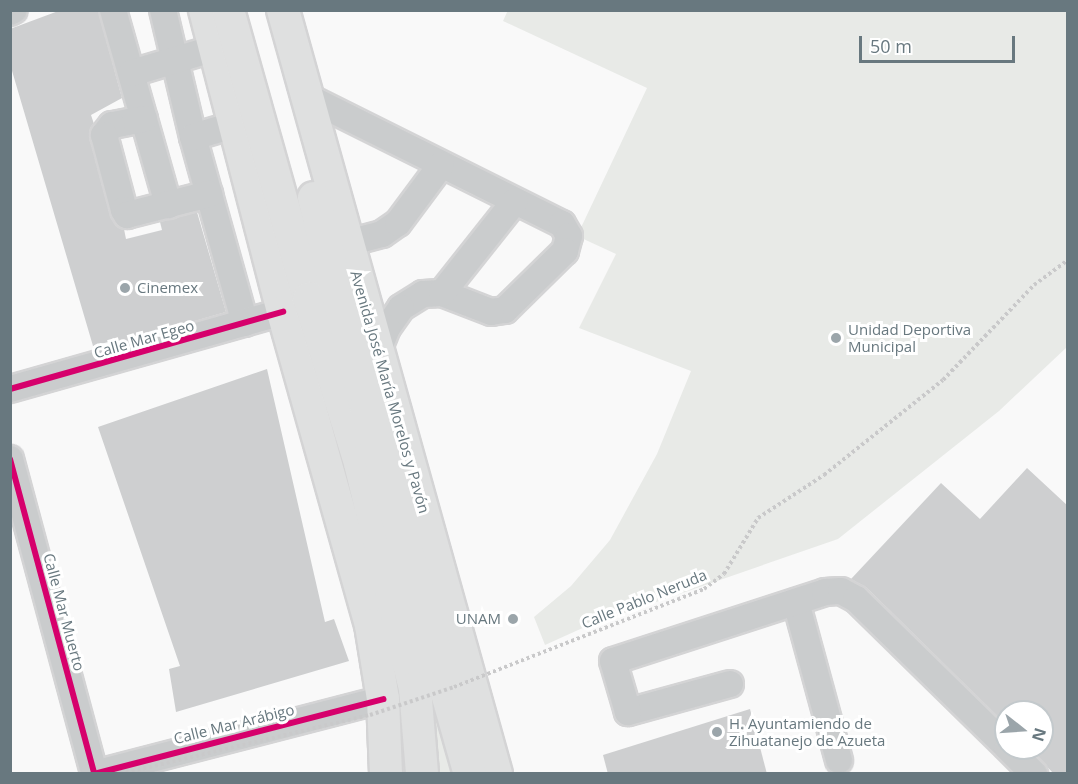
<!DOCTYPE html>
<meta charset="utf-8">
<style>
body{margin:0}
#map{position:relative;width:1078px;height:784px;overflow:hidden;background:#f9f9f9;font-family:"Open Sans",sans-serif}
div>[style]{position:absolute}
.green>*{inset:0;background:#e8eae7}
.building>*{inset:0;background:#cecfd0}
.path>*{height:4px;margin-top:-2px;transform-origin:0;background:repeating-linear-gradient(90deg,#c9c9ca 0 3px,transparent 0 6px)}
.roads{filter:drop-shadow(2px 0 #d4d4d5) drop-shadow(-2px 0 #d4d4d5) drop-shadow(0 2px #d4d4d5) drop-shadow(0 -2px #d4d4d5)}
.minor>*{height:26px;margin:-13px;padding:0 13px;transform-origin:13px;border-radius:13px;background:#cacccd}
.major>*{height:32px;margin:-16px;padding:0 16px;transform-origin:16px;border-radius:16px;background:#dfe0e0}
.path-bridge>*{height:4px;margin-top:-2px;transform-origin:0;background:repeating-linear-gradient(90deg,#c9c9ca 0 3px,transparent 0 6px)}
.cycleway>*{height:6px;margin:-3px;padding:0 3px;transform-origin:3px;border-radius:3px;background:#d6006c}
.dots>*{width:16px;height:16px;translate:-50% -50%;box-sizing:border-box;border:3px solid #fff;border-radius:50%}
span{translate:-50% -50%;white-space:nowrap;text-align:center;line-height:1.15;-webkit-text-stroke:6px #fff;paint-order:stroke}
.poi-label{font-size:15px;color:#68787f}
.left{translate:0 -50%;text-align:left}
.right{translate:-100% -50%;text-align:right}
.street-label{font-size:15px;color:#68787f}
.frame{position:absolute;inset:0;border:12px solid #68787f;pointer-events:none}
.north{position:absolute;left:994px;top:700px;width:60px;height:60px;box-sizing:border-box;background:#fff;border:2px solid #c3c9cc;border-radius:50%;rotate:107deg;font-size:16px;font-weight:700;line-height:24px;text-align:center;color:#68787f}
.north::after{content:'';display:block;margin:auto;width:21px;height:27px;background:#9ba5aa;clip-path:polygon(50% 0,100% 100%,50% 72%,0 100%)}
.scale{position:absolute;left:859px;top:36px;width:156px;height:27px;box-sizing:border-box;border:3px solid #68787f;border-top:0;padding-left:8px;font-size:18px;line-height:21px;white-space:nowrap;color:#68787f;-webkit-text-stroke:4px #fff;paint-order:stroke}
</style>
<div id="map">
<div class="green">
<div style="clip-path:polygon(508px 10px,1067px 11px,1067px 347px,999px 411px,838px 539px,587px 626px,545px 645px,534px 617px,571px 586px,610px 540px,657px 454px,691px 371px,579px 328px,616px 254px,577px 236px,647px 88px,503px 21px)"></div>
<div style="clip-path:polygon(429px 674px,457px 773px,429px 773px)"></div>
</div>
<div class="building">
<div style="clip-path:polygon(61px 10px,98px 10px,122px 98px,91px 115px,94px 124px,89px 132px,111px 218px,124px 229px,126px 239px,162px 230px,160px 222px,197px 212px,226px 312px,119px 343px,116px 340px,93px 346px,10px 64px,10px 29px)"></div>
<div style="clip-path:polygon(267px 369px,325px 622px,334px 619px,349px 661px,176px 712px,169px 669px,180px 666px,98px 427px)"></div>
<div style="clip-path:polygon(1027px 468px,1068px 506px,1068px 774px,1054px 774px,1029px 748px,1042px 748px,1042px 712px,1006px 712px,1006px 725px,867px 588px,851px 579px,941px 483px,980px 519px)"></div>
<div style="clip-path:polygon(750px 709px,767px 774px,608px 774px,603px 755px)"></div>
</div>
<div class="path">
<div style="left:724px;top:574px;width:66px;rotate:-58.7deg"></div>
<div style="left:758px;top:518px;width:79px;rotate:-33.1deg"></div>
<div style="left:824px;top:475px;width:152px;rotate:-38.6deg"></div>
<div style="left:943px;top:380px;width:132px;rotate:-46.2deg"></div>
<div style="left:1034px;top:285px;width:42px;rotate:-36.3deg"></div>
</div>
<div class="roads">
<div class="minor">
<div style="left:113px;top:10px;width:203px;rotate:74.2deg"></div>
<div style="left:163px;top:10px;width:130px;rotate:76.7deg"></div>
<div style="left:193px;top:137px;width:193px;rotate:74.4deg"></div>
<div style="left:10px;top:12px;width:4px;rotate:-27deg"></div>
<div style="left:132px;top:73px;width:104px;rotate:-16.7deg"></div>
<div style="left:307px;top:97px;width:285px;rotate:26.5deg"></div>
<div style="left:562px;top:224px;width:14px;rotate:60deg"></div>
<div style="left:569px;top:236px;width:16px;rotate:105deg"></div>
<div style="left:565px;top:251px;width:84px;rotate:135.5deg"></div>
<div style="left:505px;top:310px;width:14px;rotate:172deg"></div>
<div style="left:491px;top:312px;width:53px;rotate:-158.8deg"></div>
<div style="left:442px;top:293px;width:19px;rotate:177deg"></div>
<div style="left:423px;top:294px;width:26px;rotate:148deg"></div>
<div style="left:401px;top:308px;width:24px;rotate:125deg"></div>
<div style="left:387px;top:328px;width:24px;rotate:112deg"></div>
<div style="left:144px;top:119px;width:33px;rotate:169deg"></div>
<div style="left:112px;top:125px;width:13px;rotate:129deg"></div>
<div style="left:104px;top:135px;width:78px;rotate:75.1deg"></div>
<div style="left:124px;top:210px;width:6px;rotate:59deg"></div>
<div style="left:127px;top:215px;width:85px;rotate:-14.4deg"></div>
<div style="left:193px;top:137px;width:42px;rotate:-16.7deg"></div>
<div style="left:348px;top:243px;width:35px;rotate:-15deg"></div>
<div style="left:382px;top:234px;width:19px;rotate:-35deg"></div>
<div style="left:398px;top:223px;width:72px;rotate:-53.4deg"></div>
<div style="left:442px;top:293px;width:117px;rotate:-51.6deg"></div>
<div style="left:10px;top:389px;width:284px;rotate:-15.8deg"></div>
<div style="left:10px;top:459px;width:324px;rotate:75deg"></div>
<div style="left:796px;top:602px;width:164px;rotate:74.8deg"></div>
<div style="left:730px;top:684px;width:106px;rotate:164.6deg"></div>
<div style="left:628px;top:712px;width:53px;rotate:-106.4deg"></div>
<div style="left:613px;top:661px;width:223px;rotate:-18deg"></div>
<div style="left:825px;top:592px;width:16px;rotate:-4deg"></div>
<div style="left:841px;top:591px;width:17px;rotate:28deg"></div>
<div style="left:856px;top:599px;width:210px;rotate:44.4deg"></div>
<div style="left:1008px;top:748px;width:37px;rotate:45deg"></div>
<div style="left:94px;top:774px;width:299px;rotate:-14.5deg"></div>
</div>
<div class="major">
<div style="left:205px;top:10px;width:312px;rotate:75.5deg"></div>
<div style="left:283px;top:312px;width:325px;rotate:74.3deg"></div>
<div style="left:371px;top:625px;width:75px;rotate:80.8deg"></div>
<div style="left:383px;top:699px;width:75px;rotate:87.7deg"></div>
<div style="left:228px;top:10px;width:299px;rotate:74.3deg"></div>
<div style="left:309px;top:298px;width:173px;rotate:72.8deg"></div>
<div style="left:360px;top:463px;width:232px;rotate:76.3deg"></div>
<div style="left:415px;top:688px;width:86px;rotate:85.3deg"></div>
<div style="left:283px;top:10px;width:793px;rotate:74.42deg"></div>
<div style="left:314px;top:198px;width:215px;rotate:76deg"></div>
<div style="left:366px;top:407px;width:381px;rotate:74.2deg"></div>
</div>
</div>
<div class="path-bridge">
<div style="left:120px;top:774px;width:257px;rotate:-13.3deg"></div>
<div style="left:370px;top:715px;width:89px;rotate:-18.4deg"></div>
<div style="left:454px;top:687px;width:269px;rotate:-21.4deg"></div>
<div style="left:704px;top:589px;width:25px;rotate:-37deg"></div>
</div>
<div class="cycleway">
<div style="left:10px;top:389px;width:284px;rotate:-15.8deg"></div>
<div style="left:10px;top:459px;width:324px;rotate:75deg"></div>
<div style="left:94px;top:774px;width:299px;rotate:-14.5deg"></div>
</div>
<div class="dots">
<div style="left:125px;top:288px;background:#9ba5aa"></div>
<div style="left:836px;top:338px;background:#9ba5aa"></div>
<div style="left:513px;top:619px;background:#9ba5aa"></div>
<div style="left:717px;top:732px;background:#9ba5aa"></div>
</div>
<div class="poi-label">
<span class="left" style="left:137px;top:288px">Cinemex</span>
<span class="left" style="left:848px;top:338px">Unidad Deportiva<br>Municipal</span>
<span class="right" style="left:501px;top:619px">UNAM</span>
<span class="left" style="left:729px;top:732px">H. Ayuntamiendo de<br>Zihuatanejo de Azueta</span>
</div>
<div class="street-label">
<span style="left:144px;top:339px;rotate:-16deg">Calle Mar Egeo</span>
<span style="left:390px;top:392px;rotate:74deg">Avenida José María Morelos y Pavón</span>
<span style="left:644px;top:599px;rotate:-22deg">Calle Pablo Neruda</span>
<span style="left:64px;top:612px;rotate:75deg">Calle Mar Muerto</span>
<span style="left:234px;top:724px;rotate:-14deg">Calle Mar Arábigo</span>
</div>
<div class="frame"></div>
<div class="north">N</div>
<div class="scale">50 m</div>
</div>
